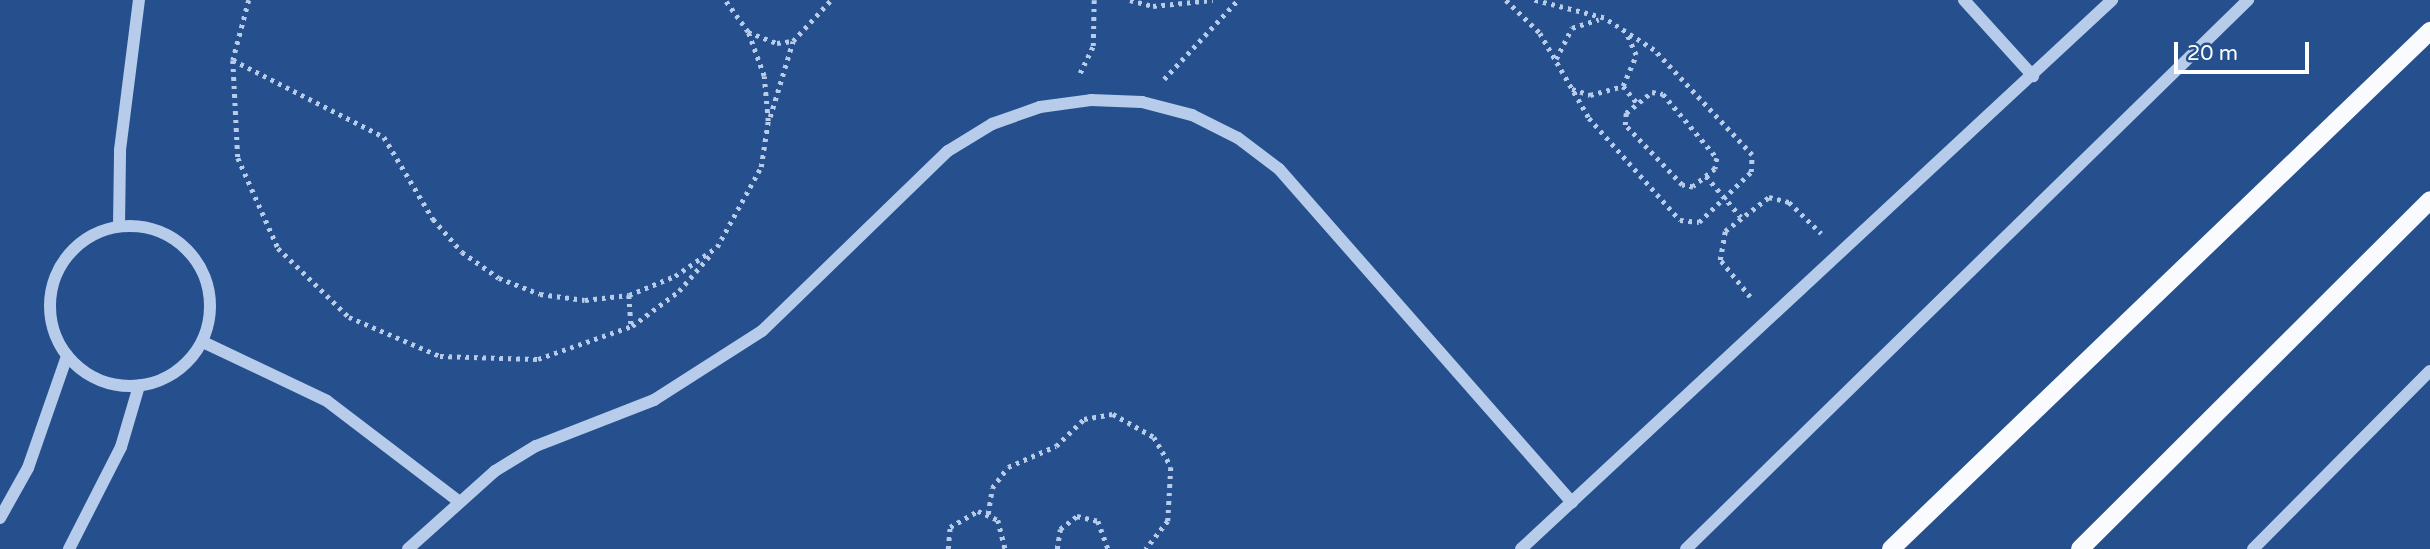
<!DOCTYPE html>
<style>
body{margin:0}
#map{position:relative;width:2430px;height:549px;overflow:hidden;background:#26508d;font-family:"Varela Round",sans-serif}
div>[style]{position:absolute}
.path>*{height:4.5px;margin-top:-2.25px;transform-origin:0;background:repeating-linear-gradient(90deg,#b6ccea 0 3.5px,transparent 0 8.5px)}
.minor>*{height:12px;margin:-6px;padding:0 6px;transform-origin:6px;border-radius:6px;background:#b6ccea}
.minor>.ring{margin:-6px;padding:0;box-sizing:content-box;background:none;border:12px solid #b6ccea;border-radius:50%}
.major>*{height:18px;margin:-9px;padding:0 9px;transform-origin:9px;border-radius:9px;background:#fafbff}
span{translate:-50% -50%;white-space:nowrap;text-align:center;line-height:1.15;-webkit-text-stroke:6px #26508d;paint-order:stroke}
.scale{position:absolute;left:2174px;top:42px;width:135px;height:32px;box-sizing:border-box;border:4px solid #fff;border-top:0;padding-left:9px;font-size:21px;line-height:24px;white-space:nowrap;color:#fff;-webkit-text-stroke:5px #26508d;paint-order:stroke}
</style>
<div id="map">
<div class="path">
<div style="left:249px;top:0;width:62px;rotate:104.9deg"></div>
<div style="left:233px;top:60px;width:98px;rotate:87.1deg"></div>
<div style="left:238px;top:158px;width:98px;rotate:66deg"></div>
<div style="left:278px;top:248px;width:99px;rotate:44.2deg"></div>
<div style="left:349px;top:317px;width:99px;rotate:23.2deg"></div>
<div style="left:440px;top:356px;width:98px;rotate:1.8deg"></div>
<div style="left:538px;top:359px;width:100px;rotate:-19.3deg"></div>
<div style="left:632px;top:326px;width:59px;rotate:-36.7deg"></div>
<div style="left:679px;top:291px;width:50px;rotate:-49deg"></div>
<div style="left:1130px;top:0;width:24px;rotate:15deg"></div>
<div style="left:1153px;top:6px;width:60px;rotate:-5.7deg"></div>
<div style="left:1506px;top:0;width:47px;rotate:44.1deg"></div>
<div style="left:1540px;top:33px;width:98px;rotate:60deg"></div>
<div style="left:1589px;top:118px;width:137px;rotate:48.3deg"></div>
<div style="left:1680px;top:220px;width:19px;rotate:6deg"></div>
<div style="left:1699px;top:222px;width:72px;rotate:-43.9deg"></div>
<div style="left:1751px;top:172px;width:17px;rotate:-87deg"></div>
<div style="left:1752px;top:155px;width:144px;rotate:-133deg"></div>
<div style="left:1654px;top:50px;width:59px;rotate:-147.4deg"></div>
<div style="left:1604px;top:18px;width:72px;rotate:-165.6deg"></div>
<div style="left:748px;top:32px;width:31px;rotate:21deg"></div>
<div style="left:777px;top:43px;width:16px;rotate:-7deg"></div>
<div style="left:1556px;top:59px;width:35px;rotate:-63deg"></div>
<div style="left:1572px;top:28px;width:28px;rotate:-18deg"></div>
<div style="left:233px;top:60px;width:169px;rotate:27deg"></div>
<div style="left:384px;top:137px;width:96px;rotate:59.1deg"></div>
<div style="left:433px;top:219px;width:44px;rotate:48.7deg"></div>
<div style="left:462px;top:252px;width:45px;rotate:35.1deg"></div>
<div style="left:499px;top:278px;width:44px;rotate:21.3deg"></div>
<div style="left:540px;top:294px;width:45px;rotate:7.6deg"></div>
<div style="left:585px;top:300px;width:44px;rotate:-6.5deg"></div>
<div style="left:629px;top:295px;width:50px;rotate:-22.4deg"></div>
<div style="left:675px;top:276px;width:51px;rotate:-34.6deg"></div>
<div style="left:717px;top:247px;width:91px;rotate:-61.2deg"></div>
<div style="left:761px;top:167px;width:47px;rotate:-81.3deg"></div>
<div style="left:768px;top:121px;width:45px;rotate:-95.1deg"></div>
<div style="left:764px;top:76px;width:47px;rotate:-110deg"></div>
<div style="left:748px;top:32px;width:39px;rotate:-126deg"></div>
<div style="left:1080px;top:73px;width:30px;rotate:-64deg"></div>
<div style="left:1093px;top:46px;width:46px;rotate:-88.8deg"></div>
<div style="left:1164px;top:79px;width:108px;rotate:-46.9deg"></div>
<div style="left:1623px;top:86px;width:23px;rotate:50deg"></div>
<div style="left:1572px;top:89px;width:19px;rotate:18deg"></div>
<div style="left:1590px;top:95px;width:34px;rotate:-15deg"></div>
<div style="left:1623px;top:86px;width:34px;rotate:-67deg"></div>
<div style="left:1636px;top:55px;width:24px;rotate:-114deg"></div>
<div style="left:1652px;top:92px;width:11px;rotate:10deg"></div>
<div style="left:1663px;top:94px;width:84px;rotate:49.8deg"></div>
<div style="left:1717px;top:158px;width:11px;rotate:100deg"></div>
<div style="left:1715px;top:169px;width:28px;rotate:141deg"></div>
<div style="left:1693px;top:187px;width:11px;rotate:-170deg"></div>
<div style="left:1682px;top:185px;width:83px;rotate:-133.5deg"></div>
<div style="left:1625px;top:125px;width:12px;rotate:-85deg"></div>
<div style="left:1626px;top:113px;width:33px;rotate:-39deg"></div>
<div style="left:770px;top:117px;width:79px;rotate:-73.2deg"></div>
<div style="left:793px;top:41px;width:56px;rotate:-47.2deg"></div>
<div style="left:1706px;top:176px;width:54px;rotate:49.5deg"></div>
<div style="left:629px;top:295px;width:30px;rotate:86deg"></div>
<div style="left:1750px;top:297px;width:48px;rotate:-129deg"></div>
<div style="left:1720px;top:260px;width:29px;rotate:-80deg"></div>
<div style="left:1725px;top:231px;width:56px;rotate:-37.7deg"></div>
<div style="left:1769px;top:197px;width:21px;rotate:14deg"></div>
<div style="left:1789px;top:202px;width:45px;rotate:44.1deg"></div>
<div style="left:988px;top:514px;width:26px;rotate:-81deg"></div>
<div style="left:992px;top:488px;width:26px;rotate:-53deg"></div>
<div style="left:1008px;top:467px;width:52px;rotate:-23.6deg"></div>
<div style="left:1056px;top:446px;width:39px;rotate:-44deg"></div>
<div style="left:1084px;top:419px;width:29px;rotate:-10deg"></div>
<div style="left:1113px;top:414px;width:47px;rotate:29.3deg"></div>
<div style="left:1154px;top:437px;width:34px;rotate:60deg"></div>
<div style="left:1171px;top:467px;width:54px;rotate:93.2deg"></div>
<div style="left:1168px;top:521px;width:36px;rotate:128deg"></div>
<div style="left:948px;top:549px;width:22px;rotate:-85deg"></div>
<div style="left:950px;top:527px;width:32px;rotate:-30deg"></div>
<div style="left:978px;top:511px;width:22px;rotate:24deg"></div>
<div style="left:998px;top:520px;width:30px;rotate:76deg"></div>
<div style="left:1057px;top:549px;width:20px;rotate:-81deg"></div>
<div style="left:1060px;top:529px;width:21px;rotate:-37deg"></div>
<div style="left:1077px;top:516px;width:22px;rotate:13deg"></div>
<div style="left:1098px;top:521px;width:30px;rotate:70deg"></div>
</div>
<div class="minor">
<div style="left:1964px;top:0;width:103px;rotate:47.8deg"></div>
<div class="ring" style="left:50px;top:226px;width:148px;height:148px"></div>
<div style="left:119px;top:226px;width:76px;rotate:-89.2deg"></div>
<div style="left:120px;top:150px;width:151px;rotate:-82.8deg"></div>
<div style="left:203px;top:342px;width:137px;rotate:25.4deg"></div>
<div style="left:327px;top:401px;width:163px;rotate:37.3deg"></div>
<div style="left:0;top:518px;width:57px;rotate:-60.8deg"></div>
<div style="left:28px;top:468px;width:119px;rotate:-70.8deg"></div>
<div style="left:69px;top:549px;width:114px;rotate:-63deg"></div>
<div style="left:121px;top:447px;width:64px;rotate:-73.6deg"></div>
<div style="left:408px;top:549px;width:117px;rotate:-41.9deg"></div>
<div style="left:495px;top:471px;width:48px;rotate:-31.4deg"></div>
<div style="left:536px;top:446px;width:127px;rotate:-21.3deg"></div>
<div style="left:654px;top:400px;width:128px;rotate:-32.6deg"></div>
<div style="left:762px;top:331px;width:259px;rotate:-44.1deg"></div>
<div style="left:948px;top:151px;width:52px;rotate:-31.5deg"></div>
<div style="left:992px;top:124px;width:51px;rotate:-19.5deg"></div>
<div style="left:1040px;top:107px;width:51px;rotate:-7.8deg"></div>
<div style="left:1091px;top:100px;width:51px;rotate:2.2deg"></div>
<div style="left:1142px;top:102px;width:52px;rotate:14.6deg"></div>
<div style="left:1192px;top:115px;width:51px;rotate:26.6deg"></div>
<div style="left:1238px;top:138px;width:51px;rotate:37.1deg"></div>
<div style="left:1279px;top:169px;width:444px;rotate:48.7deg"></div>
<div style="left:1521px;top:549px;width:807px;rotate:-42.89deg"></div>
<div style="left:1686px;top:549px;width:786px;rotate:-44.33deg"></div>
<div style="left:2253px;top:549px;width:251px;rotate:-45.2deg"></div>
</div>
<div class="major">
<div style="left:1891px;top:549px;width:748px;rotate:-43.86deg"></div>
<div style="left:2080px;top:549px;width:494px;rotate:-44.9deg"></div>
</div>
<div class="scale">20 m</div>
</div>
